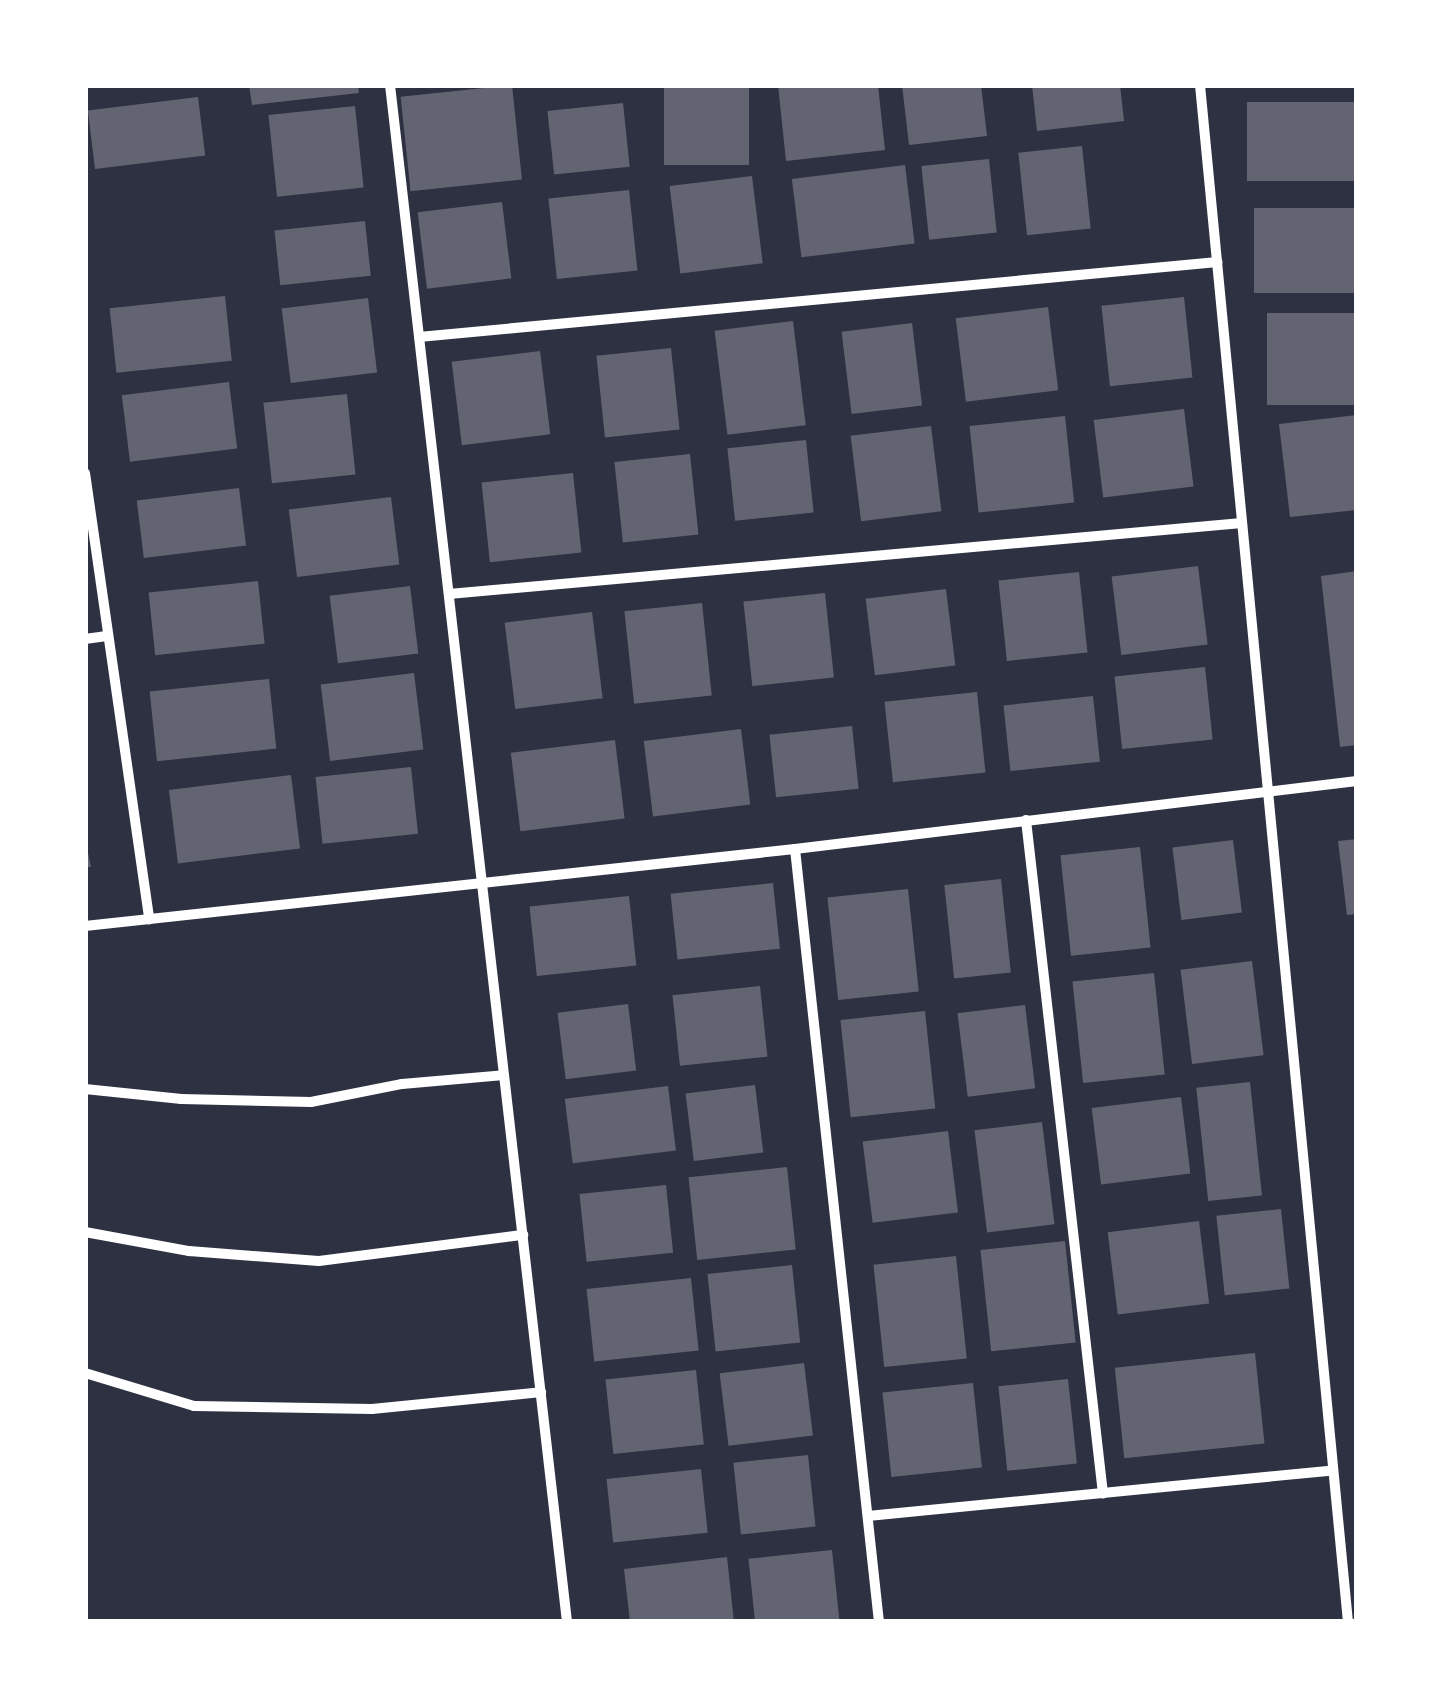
<!DOCTYPE html>
<style>
body{margin:0}
#map{position:relative;width:1442px;height:1707px;overflow:hidden;background:#2d3142;font-family:"DM Sans",sans-serif}
div>[style]{position:absolute}
.building>*{inset:0;background:#626471;transform-origin:0 0}
.minor>*{height:10px;margin:-5px;padding:0 5px;transform-origin:5px;border-radius:5px;background:#fff}
span{translate:-50% -50%;white-space:nowrap;text-align:center;line-height:1.15;-webkit-text-stroke:10px #fff;paint-order:stroke}
.frame{position:absolute;inset:0;border:88px solid #fff;pointer-events:none}
</style>
<div id="map">
<div class="building">
<div style="clip-path:polygon(249px 85px,358px 85px,359px 93px,252px 105px)"></div>
<div style="left:512px;top:85px;width:95px;height:112px;rotate:84deg"></div>
<div style="left:664px;top:85px;width:85px;height:80px"></div>
<div style="clip-path:polygon(778px 85px,878px 85px,885px 150px,786px 161px)"></div>
<div style="clip-path:polygon(902px 85px,981px 85px,987px 136px,909px 145px)"></div>
<div style="clip-path:polygon(1032px 85px,1120px 85px,1124px 121px,1037px 131px)"></div>
<div style="left:198px;top:97px;width:59px;height:111px;rotate:83deg"></div>
<div style="left:1357px;top:102px;width:79px;height:110px;rotate:90deg"></div>
<div style="left:623px;top:103px;width:64px;height:76px;rotate:84deg"></div>
<div style="left:355px;top:106px;width:82px;height:87px;rotate:84deg"></div>
<div style="left:1082px;top:146px;width:83px;height:64px;rotate:84deg"></div>
<div style="left:989px;top:159px;width:74px;height:68px;rotate:84deg"></div>
<div style="left:905px;top:165px;width:79px;height:114px;rotate:83deg"></div>
<div style="left:752px;top:176px;width:88px;height:83px;rotate:83deg"></div>
<div style="left:629px;top:190px;width:81px;height:81px;rotate:84deg"></div>
<div style="left:502px;top:202px;width:77px;height:85px;rotate:83deg"></div>
<div style="left:1357px;top:208px;width:85px;height:103px;rotate:90deg"></div>
<div style="left:365px;top:221px;width:55px;height:91px;rotate:84deg"></div>
<div style="left:225px;top:296px;width:65px;height:116px;rotate:84deg"></div>
<div style="left:1184px;top:297px;width:81px;height:83px;rotate:84deg"></div>
<div style="left:368px;top:298px;width:75px;height:87px;rotate:83deg"></div>
<div style="left:1048px;top:307px;width:84px;height:93px;rotate:83deg"></div>
<div style="left:1357px;top:313px;width:92px;height:90px;rotate:90deg"></div>
<div style="left:793px;top:321px;width:105px;height:79px;rotate:83deg"></div>
<div style="left:912px;top:323px;width:83px;height:71px;rotate:83deg"></div>
<div style="left:671px;top:348px;width:82px;height:75px;rotate:84deg"></div>
<div style="left:540px;top:351px;width:84px;height:89px;rotate:83deg"></div>
<div style="left:229px;top:382px;width:67px;height:108px;rotate:83deg"></div>
<div style="left:347px;top:394px;width:81px;height:84px;rotate:84deg"></div>
<div style="left:1184px;top:409px;width:78px;height:91px;rotate:83deg"></div>
<div style="clip-path:polygon(1357px 415px,1357px 510px,1290px 517px,1279px 424px)"></div>
<div style="left:1065px;top:416px;width:87px;height:96px;rotate:84deg"></div>
<div style="left:931px;top:426px;width:86px;height:81px;rotate:83deg"></div>
<div style="left:806px;top:440px;width:73px;height:79px;rotate:84deg"></div>
<div style="left:690px;top:454px;width:81px;height:76px;rotate:84deg"></div>
<div style="left:573px;top:473px;width:80px;height:92px;rotate:84deg"></div>
<div style="left:239px;top:488px;width:58px;height:103px;rotate:83deg"></div>
<div style="left:391px;top:497px;width:68px;height:103px;rotate:83deg"></div>
<div style="left:1198px;top:566px;width:79px;height:87px;rotate:83deg"></div>
<div style="clip-path:polygon(1357px 571px,1357px 745px,1340px 747px,1321px 576px)"></div>
<div style="left:1079px;top:572px;width:81px;height:81px;rotate:84deg"></div>
<div style="left:258px;top:581px;width:63px;height:110px;rotate:84deg"></div>
<div style="left:410px;top:586px;width:68px;height:81px;rotate:83deg"></div>
<div style="left:946px;top:589px;width:77px;height:81px;rotate:83deg"></div>
<div style="left:825px;top:593px;width:85px;height:82px;rotate:84deg"></div>
<div style="left:702px;top:603px;width:93px;height:78px;rotate:84deg"></div>
<div style="left:592px;top:612px;width:87px;height:88px;rotate:83deg"></div>
<div style="left:1205px;top:667px;width:73px;height:91px;rotate:84deg"></div>
<div style="left:414px;top:673px;width:77px;height:94px;rotate:83deg"></div>
<div style="left:269px;top:679px;width:70px;height:120px;rotate:84deg"></div>
<div style="left:977px;top:692px;width:81px;height:93px;rotate:84deg"></div>
<div style="left:1093px;top:696px;width:66px;height:90px;rotate:84deg"></div>
<div style="left:852px;top:726px;width:63px;height:83px;rotate:84deg"></div>
<div style="left:741px;top:729px;width:76px;height:98px;rotate:83deg"></div>
<div style="left:615px;top:740px;width:79px;height:105px;rotate:83deg"></div>
<div style="left:411px;top:767px;width:67px;height:96px;rotate:84deg"></div>
<div style="left:291px;top:775px;width:74px;height:123px;rotate:83deg"></div>
<div style="clip-path:polygon(85px 839px,91px 867px,85px 867px)"></div>
<div style="clip-path:polygon(1357px 839px,1357px 914px,1347px 915px,1338px 841px)"></div>
<div style="left:1233px;top:840px;width:73px;height:61px;rotate:83deg"></div>
<div style="left:1140px;top:847px;width:101px;height:80px;rotate:84deg"></div>
<div style="left:1001px;top:879px;width:94px;height:57px;rotate:84deg"></div>
<div style="left:773px;top:883px;width:66px;height:103px;rotate:84deg"></div>
<div style="left:908px;top:889px;width:103px;height:81px;rotate:84deg"></div>
<div style="left:629px;top:896px;width:70px;height:100px;rotate:84deg"></div>
<div style="left:1252px;top:961px;width:95px;height:72px;rotate:83deg"></div>
<div style="left:1154px;top:973px;width:102px;height:82px;rotate:84deg"></div>
<div style="left:760px;top:986px;width:71px;height:88px;rotate:84deg"></div>
<div style="left:628px;top:1004px;width:67px;height:71px;rotate:83deg"></div>
<div style="left:1025px;top:1005px;width:84px;height:68px;rotate:83deg"></div>
<div style="left:925px;top:1011px;width:98px;height:85px;rotate:84deg"></div>
<div style="left:1250px;top:1082px;width:114px;height:54px;rotate:84deg"></div>
<div style="left:755px;top:1085px;width:68px;height:70px;rotate:83deg"></div>
<div style="left:668px;top:1086px;width:65px;height:104px;rotate:83deg"></div>
<div style="left:1181px;top:1097px;width:77px;height:90px;rotate:83deg"></div>
<div style="left:1042px;top:1122px;width:103px;height:68px;rotate:83deg"></div>
<div style="left:948px;top:1131px;width:82px;height:86px;rotate:83deg"></div>
<div style="left:787px;top:1167px;width:83px;height:99px;rotate:84deg"></div>
<div style="left:666px;top:1185px;width:68px;height:87px;rotate:84deg"></div>
<div style="left:1281px;top:1209px;width:80px;height:65px;rotate:84deg"></div>
<div style="left:1199px;top:1221px;width:83px;height:92px;rotate:83deg"></div>
<div style="left:1065px;top:1241px;width:102px;height:85px;rotate:84deg"></div>
<div style="left:956px;top:1256px;width:103px;height:83px;rotate:84deg"></div>
<div style="left:792px;top:1265px;width:78px;height:85px;rotate:84deg"></div>
<div style="left:691px;top:1278px;width:73px;height:105px;rotate:84deg"></div>
<div style="left:1255px;top:1353px;width:91px;height:141px;rotate:84deg"></div>
<div style="left:804px;top:1363px;width:73px;height:85px;rotate:83deg"></div>
<div style="left:696px;top:1370px;width:75px;height:91px;rotate:84deg"></div>
<div style="left:1068px;top:1379px;width:85px;height:70px;rotate:84deg"></div>
<div style="left:973px;top:1383px;width:85px;height:91px;rotate:84deg"></div>
<div style="left:808px;top:1455px;width:72px;height:75px;rotate:84deg"></div>
<div style="left:701px;top:1469px;width:64px;height:95px;rotate:84deg"></div>
<div style="left:832px;top:1550px;width:72px;height:84px;rotate:84deg"></div>
<div style="clip-path:polygon(727px 1557px,734px 1622px,630px 1622px,624px 1569px)"></div>
</div>
<div class="minor">
<div style="left:390px;top:85px;width:1547px;rotate:83.43deg"></div>
<div style="left:1200px;top:85px;width:1544px;rotate:84.5deg"></div>
<div style="left:419px;top:337px;width:802px;rotate:-5.37deg"></div>
<div style="left:85px;top:473px;width:451px;rotate:81.8deg"></div>
<div style="left:449px;top:594px;width:796px;rotate:-5.12deg"></div>
<div style="left:85px;top:639px;width:22px;rotate:-8deg"></div>
<div style="left:1026px;top:820px;width:678px;rotate:83.48deg"></div>
<div style="left:795px;top:849px;width:778px;rotate:83.8deg"></div>
<div style="left:85px;top:926px;width:714px;rotate:-6.19deg"></div>
<div style="left:795px;top:849px;width:566px;rotate:-6.9deg"></div>
<div style="left:85px;top:1089px;width:97px;rotate:5.9deg"></div>
<div style="left:181px;top:1099px;width:130px;rotate:1.3deg"></div>
<div style="left:311px;top:1102px;width:93px;rotate:-11.2deg"></div>
<div style="left:402px;top:1084px;width:102px;rotate:-5deg"></div>
<div style="left:85px;top:1232px;width:106px;rotate:10.4deg"></div>
<div style="left:189px;top:1251px;width:130px;rotate:4.4deg"></div>
<div style="left:319px;top:1261px;width:206px;rotate:-7.3deg"></div>
<div style="left:85px;top:1373px;width:114px;rotate:16.8deg"></div>
<div style="left:194px;top:1406px;width:178px;rotate:1deg"></div>
<div style="left:372px;top:1409px;width:170px;rotate:-5.7deg"></div>
<div style="left:868px;top:1516px;width:467px;rotate:-5.6deg"></div>
</div>
<div class="frame"></div>
</div>
